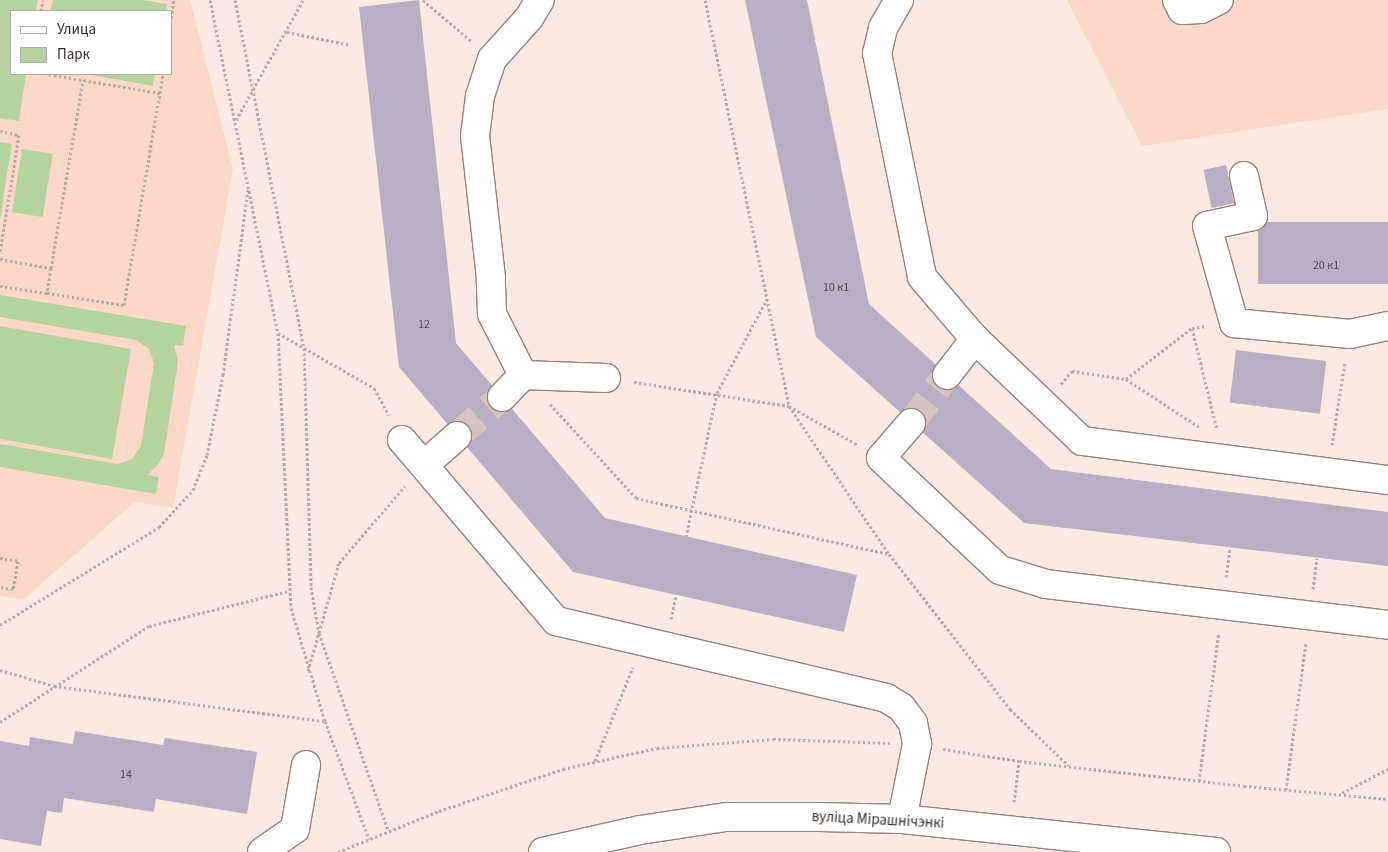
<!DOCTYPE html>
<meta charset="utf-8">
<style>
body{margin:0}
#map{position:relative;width:1388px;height:852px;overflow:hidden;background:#fbeae2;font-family:"Source Sans 3",sans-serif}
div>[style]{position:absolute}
.built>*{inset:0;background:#fcd8c9}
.green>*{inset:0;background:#b4d39f;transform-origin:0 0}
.building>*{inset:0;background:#baaec5;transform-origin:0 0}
.minor-tunnel>*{height:28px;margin-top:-14px;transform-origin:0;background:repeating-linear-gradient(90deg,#d4c4bd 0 28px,transparent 0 42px)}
.path>*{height:3px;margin-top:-1.5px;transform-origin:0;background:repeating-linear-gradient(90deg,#b9aaa3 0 2.5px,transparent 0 5px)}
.roads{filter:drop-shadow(1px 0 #9b8177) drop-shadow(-1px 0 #9b8177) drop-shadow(0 1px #9b8177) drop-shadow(0 -1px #9b8177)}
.minor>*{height:28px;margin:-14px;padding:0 14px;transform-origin:14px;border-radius:14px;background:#fff}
.major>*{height:28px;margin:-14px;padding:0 14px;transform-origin:14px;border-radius:14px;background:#fff}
span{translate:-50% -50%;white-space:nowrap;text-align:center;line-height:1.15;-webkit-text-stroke:4.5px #fff;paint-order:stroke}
.number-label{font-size:12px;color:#584c4f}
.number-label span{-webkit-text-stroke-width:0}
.street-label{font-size:15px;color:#372c28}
.legend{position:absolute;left:10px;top:10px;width:162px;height:65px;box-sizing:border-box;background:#fff;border:1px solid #afaba9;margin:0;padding:6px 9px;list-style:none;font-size:15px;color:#372c28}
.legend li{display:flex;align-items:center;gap:10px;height:25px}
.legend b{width:25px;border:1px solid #afaba9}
</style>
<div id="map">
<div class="built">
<div style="clip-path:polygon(evenodd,0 0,190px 0,233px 169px,173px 508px,135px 502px,23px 600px,0 596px,0 0,11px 11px,171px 11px,171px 74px,11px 74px,11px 11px)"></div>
<div style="clip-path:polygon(1067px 0,1388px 0,1388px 109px,1142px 146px)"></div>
</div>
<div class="green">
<div style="clip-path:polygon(0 0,38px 0,36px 11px,11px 11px,11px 74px,26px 74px,19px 121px,0 118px)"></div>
<div style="clip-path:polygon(53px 0,142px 0,167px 4px,166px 11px,50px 11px)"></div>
<div style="clip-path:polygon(85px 74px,155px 74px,153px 86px)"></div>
<div style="clip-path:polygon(0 142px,12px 144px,0 220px)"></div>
<div style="left:22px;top:149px;width:31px;height:64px;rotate:9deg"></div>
<div style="clip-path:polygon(0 295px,186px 326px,183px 346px,174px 345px,178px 362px,164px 454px,158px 465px,147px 475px,159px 477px,156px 494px,0 467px,0 444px,118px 464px,132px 459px,141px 446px,154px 363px,149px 349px,136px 340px,0 317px)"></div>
<div style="clip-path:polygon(0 326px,131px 349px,112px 459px,0 439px)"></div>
</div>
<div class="building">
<div style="clip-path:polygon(419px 0,456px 343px,605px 518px,857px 575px,844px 632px,573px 572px,399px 367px,359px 7px)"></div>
<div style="clip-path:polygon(745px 0,807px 0,869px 304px,1051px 469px,1388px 512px,1388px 566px,1024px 523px,816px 337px)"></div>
<div style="left:1226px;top:165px;width:39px;height:23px;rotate:78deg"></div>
<div style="left:1388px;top:222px;width:62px;height:130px;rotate:90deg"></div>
<div style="left:1236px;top:350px;width:91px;height:53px;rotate:7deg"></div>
<div style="clip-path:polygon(75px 731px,163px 745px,165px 738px,257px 752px,247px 814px,156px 799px,154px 812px,64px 798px,62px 813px,47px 811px,41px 846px,0 839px,0 741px,29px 746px,30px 737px,73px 744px)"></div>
</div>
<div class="minor-tunnel">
<div style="left:911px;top:423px;width:60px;rotate:-53.1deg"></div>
<div style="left:457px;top:436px;width:60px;rotate:-40.9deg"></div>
</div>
<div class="path">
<div style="left:210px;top:0;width:340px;rotate:78.5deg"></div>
<div style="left:278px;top:333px;width:275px;rotate:87.3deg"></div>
<div style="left:291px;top:608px;width:118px;rotate:73.3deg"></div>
<div style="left:325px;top:721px;width:126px;rotate:69.6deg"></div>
<div style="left:235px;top:0;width:355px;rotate:78.8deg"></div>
<div style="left:304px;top:348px;width:239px;rotate:88.3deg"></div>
<div style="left:311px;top:587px;width:47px;rotate:80.1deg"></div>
<div style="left:319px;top:633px;width:209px;rotate:70.7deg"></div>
<div style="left:423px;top:0;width:63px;rotate:40.5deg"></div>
<div style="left:705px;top:0;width:415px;rotate:78.3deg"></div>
<div style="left:789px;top:406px;width:179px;rotate:56deg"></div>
<div style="left:889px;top:554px;width:197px;rotate:52deg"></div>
<div style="left:1010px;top:709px;width:81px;rotate:44deg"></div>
<div style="left:41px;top:11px;width:11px;rotate:-80deg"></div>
<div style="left:171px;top:18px;width:18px;rotate:-81deg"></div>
<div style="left:287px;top:32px;width:65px;rotate:11.5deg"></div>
<div style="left:160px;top:93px;width:19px;rotate:-81deg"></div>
<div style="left:236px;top:120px;width:137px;rotate:-60.8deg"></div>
<div style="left:0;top:131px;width:19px;rotate:12deg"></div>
<div style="left:19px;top:135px;width:119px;rotate:99.2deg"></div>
<div style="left:0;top:259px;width:52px;rotate:10deg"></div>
<div style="left:51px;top:268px;width:25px;rotate:99deg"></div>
<div style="left:47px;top:293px;width:78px;rotate:8.9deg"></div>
<div style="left:124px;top:305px;width:215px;rotate:-80.4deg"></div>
<div style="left:160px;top:93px;width:116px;rotate:-170.5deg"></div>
<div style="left:51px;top:268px;width:191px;rotate:-80.3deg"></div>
<div style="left:0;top:286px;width:48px;rotate:8.5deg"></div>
<div style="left:1192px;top:328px;width:105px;rotate:76.2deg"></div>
<div style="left:278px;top:333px;width:111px;rotate:29.8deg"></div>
<div style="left:374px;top:388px;width:31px;rotate:61deg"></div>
<div style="left:1126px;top:379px;width:83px;rotate:-37.7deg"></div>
<div style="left:1192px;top:328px;width:14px;rotate:-8deg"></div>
<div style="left:634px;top:382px;width:157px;rotate:8.8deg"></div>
<div style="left:789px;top:406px;width:79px;rotate:29.5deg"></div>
<div style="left:1061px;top:384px;width:17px;rotate:-50deg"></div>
<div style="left:1072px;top:371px;width:55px;rotate:8.4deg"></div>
<div style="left:1126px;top:379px;width:87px;rotate:33.3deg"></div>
<div style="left:550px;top:404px;width:127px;rotate:47.5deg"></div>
<div style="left:636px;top:498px;width:259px;rotate:12.5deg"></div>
<div style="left:1332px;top:445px;width:84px;rotate:-81.1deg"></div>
<div style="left:686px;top:537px;width:147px;rotate:-77.9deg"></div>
<div style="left:717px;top:393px;width:106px;rotate:-62deg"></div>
<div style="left:0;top:558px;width:18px;rotate:9deg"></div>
<div style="left:18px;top:561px;width:28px;rotate:100deg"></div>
<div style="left:13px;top:589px;width:13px;rotate:-171deg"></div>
<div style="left:1226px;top:577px;width:29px;rotate:-82deg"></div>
<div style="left:1313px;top:589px;width:31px;rotate:-83deg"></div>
<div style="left:671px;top:619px;width:25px;rotate:-78deg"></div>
<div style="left:0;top:625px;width:187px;rotate:-31.6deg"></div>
<div style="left:159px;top:527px;width:50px;rotate:-47.4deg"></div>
<div style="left:193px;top:490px;width:38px;rotate:-68deg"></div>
<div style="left:207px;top:455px;width:82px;rotate:-78.7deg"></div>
<div style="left:223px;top:375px;width:188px;rotate:-82.3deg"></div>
<div style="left:0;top:670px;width:56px;rotate:16.5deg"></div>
<div style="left:54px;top:686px;width:273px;rotate:7.4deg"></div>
<div style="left:308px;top:671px;width:112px;rotate:-74deg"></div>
<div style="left:339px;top:563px;width:101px;rotate:-49.4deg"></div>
<div style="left:0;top:722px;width:177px;rotate:-32.8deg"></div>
<div style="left:149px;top:626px;width:143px;rotate:-14.1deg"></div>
<div style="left:943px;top:749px;width:77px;rotate:9deg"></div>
<div style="left:1019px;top:761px;width:226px;rotate:6.3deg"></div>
<div style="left:1244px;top:786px;width:145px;rotate:5.2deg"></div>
<div style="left:595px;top:761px;width:101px;rotate:-68deg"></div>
<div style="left:1199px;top:781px;width:150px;rotate:-82.4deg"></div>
<div style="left:1286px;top:790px;width:149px;rotate:-82.3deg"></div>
<div style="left:1342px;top:793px;width:52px;rotate:-27.6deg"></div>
<div style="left:1014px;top:802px;width:41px;rotate:-83deg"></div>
<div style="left:338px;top:852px;width:109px;rotate:-22.1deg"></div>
<div style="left:439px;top:811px;width:131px;rotate:-18.7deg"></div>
<div style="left:563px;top:769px;width:96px;rotate:-12.6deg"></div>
<div style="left:657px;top:748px;width:116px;rotate:-4.4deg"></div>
<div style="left:773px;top:739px;width:117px;rotate:2deg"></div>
</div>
<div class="roads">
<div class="minor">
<div style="left:899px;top:0;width:32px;rotate:120deg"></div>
<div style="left:883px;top:28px;width:26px;rotate:103deg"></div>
<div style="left:877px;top:53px;width:228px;rotate:78.6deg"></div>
<div style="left:922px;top:277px;width:82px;rotate:49.5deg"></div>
<div style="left:975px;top:339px;width:148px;rotate:43.6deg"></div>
<div style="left:1082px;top:441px;width:308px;rotate:7.3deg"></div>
<div style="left:1177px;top:0;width:11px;rotate:63deg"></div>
<div style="left:1182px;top:10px;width:19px;rotate:-3deg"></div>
<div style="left:1201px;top:9px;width:20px;rotate:-27deg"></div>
<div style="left:1244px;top:176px;width:41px;rotate:77.3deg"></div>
<div style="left:1253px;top:216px;width:47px;rotate:167.7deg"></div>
<div style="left:1207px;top:226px;width:101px;rotate:74.4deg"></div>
<div style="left:1234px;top:323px;width:117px;rotate:5.4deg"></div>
<div style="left:1350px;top:334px;width:39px;rotate:-12deg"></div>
<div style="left:523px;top:375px;width:83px;rotate:2.1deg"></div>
<div style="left:947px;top:375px;width:46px;rotate:-52.1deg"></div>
<div style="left:502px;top:397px;width:30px;rotate:-46deg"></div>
<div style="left:523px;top:375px;width:68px;rotate:-116.9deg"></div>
<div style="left:492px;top:314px;width:36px;rotate:-92deg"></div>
<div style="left:491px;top:278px;width:143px;rotate:-96.4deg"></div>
<div style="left:475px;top:136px;width:40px;rotate:-82.9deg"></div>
<div style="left:480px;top:96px;width:39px;rotate:-72deg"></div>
<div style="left:492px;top:59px;width:55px;rotate:-47.9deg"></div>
<div style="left:529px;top:18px;width:21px;rotate:-59deg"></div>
<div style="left:911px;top:423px;width:46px;rotate:130.6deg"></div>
<div style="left:881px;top:458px;width:163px;rotate:43.3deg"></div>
<div style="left:1000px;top:570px;width:48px;rotate:16.9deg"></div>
<div style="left:1046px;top:584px;width:344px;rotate:6.8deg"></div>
<div style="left:402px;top:440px;width:238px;rotate:49.6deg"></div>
<div style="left:556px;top:621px;width:339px;rotate:13.1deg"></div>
<div style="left:886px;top:698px;width:17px;rotate:31deg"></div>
<div style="left:901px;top:707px;width:20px;rotate:53deg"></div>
<div style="left:913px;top:723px;width:21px;rotate:79deg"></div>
<div style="left:917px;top:744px;width:76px;rotate:101.3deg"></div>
<div style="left:424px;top:465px;width:44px;rotate:-41.3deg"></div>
<div style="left:262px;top:852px;width:40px;rotate:-34.9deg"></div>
<div style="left:295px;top:829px;width:65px;rotate:-80.2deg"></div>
</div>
<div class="major">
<div style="left:543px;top:852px;width:99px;rotate:-12.8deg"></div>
<div style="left:640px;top:830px;width:87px;rotate:-8.6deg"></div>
<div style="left:726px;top:817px;width:94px"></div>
<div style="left:820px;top:817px;width:82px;rotate:1.4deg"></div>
<div style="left:902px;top:819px;width:316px;rotate:6deg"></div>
</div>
</div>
<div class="number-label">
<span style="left:1326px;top:266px">20 к1</span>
<span style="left:836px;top:288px">10 к1</span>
<span style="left:424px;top:325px">12</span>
<span style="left:126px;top:775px">14</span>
</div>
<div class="street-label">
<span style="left:878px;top:820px;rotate:3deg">вуліца Мірашнічэнкі</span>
</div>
<ul class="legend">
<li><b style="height:6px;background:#fff"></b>Улица</li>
<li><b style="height:14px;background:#b4d39f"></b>Парк</li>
</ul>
</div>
